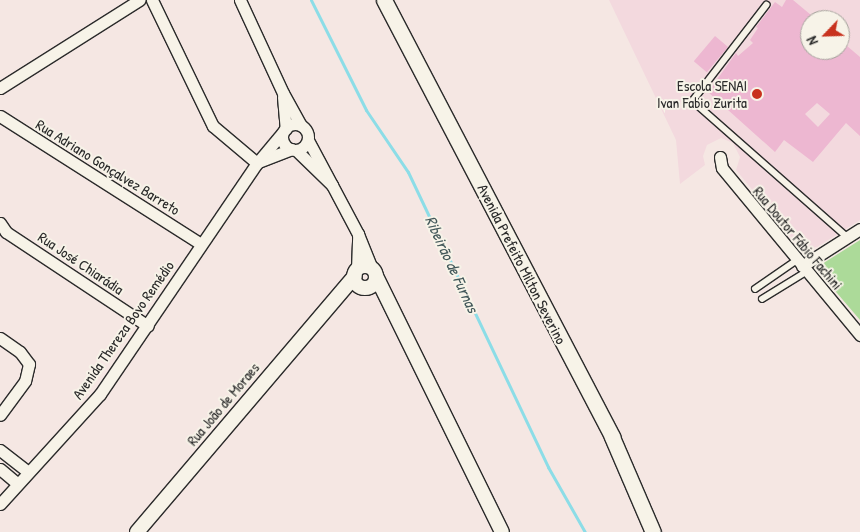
<!DOCTYPE html>
<meta charset="utf-8">
<style>
body{margin:0}
#map{position:relative;width:860px;height:532px;overflow:hidden;background:#f5e7e3;font-family:"Patrick Hand",sans-serif}
div>[style]{position:absolute}
.built>*{inset:0;background:#f3d9de}
.green>*{inset:0;background:#acda99}
.stream>*{height:3px;margin:-1.5px;padding:0 1.5px;transform-origin:1.5px;border-radius:1.5px;background:#8cdde7}
.building>*{inset:0;background:#edb7d1;transform-origin:0 0}
.roads{filter:drop-shadow(1px 0 #2b2b2b) drop-shadow(-1px 0 #2b2b2b) drop-shadow(0 1px #2b2b2b) drop-shadow(0 -1px #2b2b2b)}
.service>*{height:5.5px;margin:-2.75px;padding:0 2.75px;transform-origin:2.75px;border-radius:2.75px;background:#f7f3e8}
.minor>*{height:11px;margin:-5.5px;padding:0 5.5px;transform-origin:5.5px;border-radius:5.5px;background:#f7f3e8}
.minor>.ring{margin:-5.5px;padding:0;box-sizing:content-box;background:none;border:11px solid #f7f3e8;border-radius:50%}
.tertiary>*{height:14px;margin:-7px;padding:0 7px;transform-origin:7px;border-radius:7px;background:#f7f3e8}
.tertiary>.ring{margin:-7px;padding:0;box-sizing:content-box;background:none;border:14px solid #f7f3e8;border-radius:50%}
.secondary>*{height:15px;margin:-7.5px;padding:0 7.5px;transform-origin:7.5px;border-radius:7.5px;background:#f7f3e8}
.dots>*{width:14px;height:14px;translate:-50% -50%;box-sizing:border-box;border:2px solid #f7f3e8;border-radius:50%}
span{translate:-50% -50%;white-space:nowrap;text-align:center;line-height:1.15;-webkit-text-stroke:4px #f7f3e8;paint-order:stroke}
.poi-label{font-size:15px;color:#2b2b2b}
.right{translate:-100% -50%;text-align:right}
.street-label{font-size:15px;color:#2b2b2b}
.water-label{font-size:16px;color:#43585a;font-style:italic}
.north{position:absolute;left:800px;top:10px;width:50px;height:50px;box-sizing:border-box;background:#f7f3e8;border:1px solid #a5a39c;border-radius:50%;rotate:246deg;font-size:14px;font-weight:700;line-height:20px;text-align:center;color:#2b2b2b}
.north::after{content:'';display:block;margin:auto;width:18px;height:22px;background:#c8321e;clip-path:polygon(50% 0,100% 100%,50% 72%,0 100%)}
</style>
<div id="map">
<div class="built">
<div style="clip-path:polygon(evenodd,609px 0,860px 0,860px 220px,817px 247px,801px 249px,736px 170px,740px 157px,733px 143px,721px 138px,707px 145px,703px 156px,705px 165px,680px 184px,676px 140px,609px 0,810px 20px,840px 20px,840px 50px,810px 50px,810px 20px)"></div>
</div>
<div class="green">
<div style="clip-path:polygon(860px 240px,860px 320px,819px 272px,822px 264px)"></div>
</div>
<div class="stream">
<div style="left:311px;top:0;width:123px;rotate:63.4deg"></div>
<div style="left:366px;top:110px;width:75px;rotate:55.9deg"></div>
<div style="left:408px;top:172px;width:327px;rotate:64.6deg"></div>
<div style="left:548px;top:467px;width:75px;rotate:60.4deg"></div>
</div>
<div class="building">
<div style="clip-path:polygon(evenodd,786px 0,793px 0,817px 20px,810px 20px,810px 50px,840px 50px,840px 40px,860px 57px,860px 136px,846px 123px,813px 162px,784px 140px,775px 152px,708px 92px,736px 53px,738px 56px,753px 43px,750px 40px,758px 28px,756px 27px,772px 6px,775px 2px,782px 7px,786px 0,817px 103px,830px 114px,818px 127px,805px 114px,817px 103px)"></div>
<div style="left:715px;top:36px;width:17px;height:33px;rotate:40deg"></div>
</div>
<div class="roads">
<div class="service">
<div style="left:767px;top:5px;width:121px;rotate:127.6deg"></div>
<div style="left:693px;top:101px;width:205px;rotate:41.4deg"></div>
<div style="left:755px;top:289px;width:51px;rotate:-34.6deg"></div>
<div style="left:762px;top:299px;width:52px;rotate:-31.5deg"></div>
</div>
<div class="minor">
<div style="left:152px;top:0;width:140px;rotate:64.2deg"></div>
<div style="left:213px;top:126px;width:57px;rotate:40.1deg"></div>
<div style="left:240px;top:0;width:102px;rotate:65.2deg"></div>
<div style="left:283px;top:93px;width:37px;rotate:61deg"></div>
<div style="left:0;top:88px;width:165px;rotate:-32.3deg"></div>
<div style="left:283px;top:97px;width:32px;rotate:85deg"></div>
<div style="left:0;top:116px;width:238px;rotate:32.5deg"></div>
<div class="ring" style="left:282px;top:124px;width:15px;height:15px"></div>
<div style="left:296px;top:150px;width:50px;rotate:44.2deg"></div>
<div style="left:332px;top:185px;width:51px;rotate:-118.1deg"></div>
<div style="left:720px;top:157px;width:11px;rotate:80deg"></div>
<div style="left:722px;top:168px;width:217px;rotate:50.4deg"></div>
<div style="left:258px;top:162px;width:36px;rotate:-21deg"></div>
<div style="left:332px;top:185px;width:55px;rotate:62deg"></div>
<div style="left:0;top:223px;width:11px;rotate:56deg"></div>
<div style="left:6px;top:232px;width:170px;rotate:33.5deg"></div>
<div style="left:802px;top:266px;width:69px;rotate:-32.5deg"></div>
<div style="left:357px;top:270px;width:36px;rotate:-88deg"></div>
<div style="left:358px;top:234px;width:38px;rotate:68deg"></div>
<div style="left:0;top:338px;width:24px;rotate:35deg"></div>
<div style="left:20px;top:352px;width:15px;rotate:53deg"></div>
<div style="left:29px;top:364px;width:17px;rotate:103deg"></div>
<div style="left:25px;top:381px;width:42px;rotate:126.3deg"></div>
<div style="left:0;top:450px;width:36px;rotate:38deg"></div>
<div style="left:0;top:469px;width:23px;rotate:40deg"></div>
<div style="left:0;top:504px;width:149px;rotate:-47.7deg"></div>
<div style="left:100px;top:394px;width:279px;rotate:-55.8deg"></div>
<div style="left:257px;top:163px;width:40px;rotate:-50deg"></div>
</div>
<div class="tertiary">
<div class="ring" style="left:354px;top:266px;width:8px;height:8px"></div>
<div style="left:376px;top:276px;width:285px;rotate:63.8deg"></div>
<div style="left:137px;top:532px;width:336px;rotate:-49.6deg"></div>
</div>
<div class="secondary">
<div style="left:384px;top:0;width:493px;rotate:62.4deg"></div>
<div style="left:612px;top:437px;width:103px;rotate:66.7deg"></div>
</div>
</div>
<div class="dots">
<div style="left:757px;top:94px;background:#c8321e"></div>
</div>
<div class="poi-label">
<span class="right" style="left:747px;top:94px">Escola SENAI<br>Ivan Fabio Zurita</span>
</div>
<div class="street-label">
<span style="left:108px;top:167px;rotate:32deg">Rua Adriano Gonçalvez Barreto</span>
<span style="left:798px;top:238px;rotate:50deg">Rua Doutor Fábio Fachini</span>
<span style="left:81px;top:263px;rotate:34deg">Rua José Chiarádia</span>
<span style="left:522px;top:264px;rotate:63deg">Avenida Prefeito Milton Severino</span>
<span style="left:123px;top:330px;rotate:-55deg">Avenida Thereza Bovo Remédio</span>
<span style="left:223px;top:404px;rotate:-50deg">Rua João de Moraes</span>
</div>
<div class="water-label">
<span style="left:452px;top:264px;rotate:65deg">Ribeirão de Furnas</span>
</div>
<div class="north">N</div>
</div>
